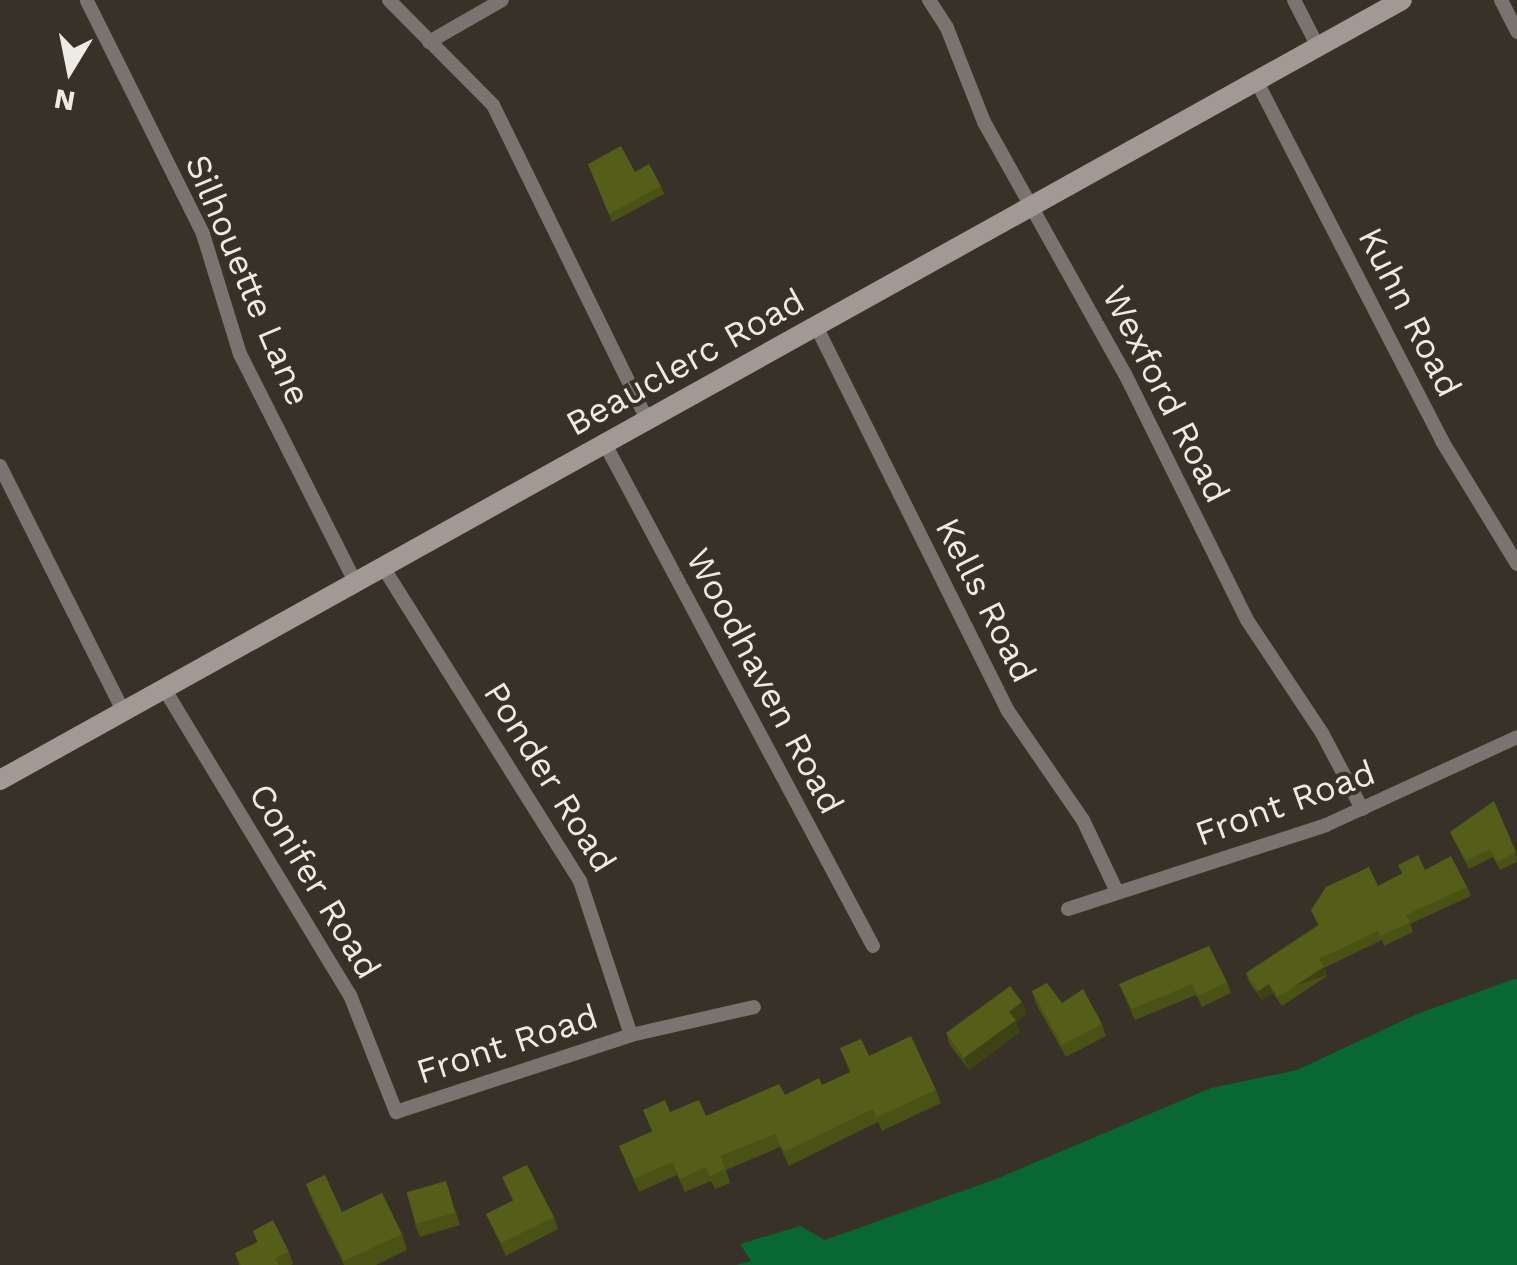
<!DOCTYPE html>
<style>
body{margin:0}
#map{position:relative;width:1517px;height:1265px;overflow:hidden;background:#373127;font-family:"Work Sans",sans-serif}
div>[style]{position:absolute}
.water>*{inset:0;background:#086732}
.street>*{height:14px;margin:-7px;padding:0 7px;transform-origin:7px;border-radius:7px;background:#7a7471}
.secondary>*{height:20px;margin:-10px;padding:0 10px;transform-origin:10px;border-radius:10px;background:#a29994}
.wall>*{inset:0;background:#495115}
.shaded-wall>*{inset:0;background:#3c4211;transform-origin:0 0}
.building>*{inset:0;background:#555e18;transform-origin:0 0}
span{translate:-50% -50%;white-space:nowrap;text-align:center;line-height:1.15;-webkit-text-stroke:8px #373127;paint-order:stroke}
.street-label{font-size:35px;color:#eeebe4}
.north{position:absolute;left:20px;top:20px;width:100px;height:100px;-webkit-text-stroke:8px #373127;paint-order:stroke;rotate:190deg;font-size:28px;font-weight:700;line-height:40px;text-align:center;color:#eeebe4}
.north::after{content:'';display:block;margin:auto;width:35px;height:45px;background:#eeebe4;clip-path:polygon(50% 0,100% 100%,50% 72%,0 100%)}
</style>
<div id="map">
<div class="water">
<div style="clip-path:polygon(1517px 978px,1517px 1265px,736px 1265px,751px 1261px,740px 1244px,800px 1226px,825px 1240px,996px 1179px,1211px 1088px,1297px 1070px,1417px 1014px)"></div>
</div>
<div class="street">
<div style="left:389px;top:0;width:148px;rotate:45.3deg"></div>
<div style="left:493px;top:105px;width:351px;rotate:63.9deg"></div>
<div style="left:929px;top:0;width:33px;rotate:57deg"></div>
<div style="left:947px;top:28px;width:101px;rotate:68.5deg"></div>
<div style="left:984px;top:122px;width:289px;rotate:60.8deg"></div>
<div style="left:1125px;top:374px;width:275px;rotate:63.6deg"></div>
<div style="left:1247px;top:620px;width:136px;rotate:56.4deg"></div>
<div style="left:1322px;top:733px;width:86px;rotate:62.2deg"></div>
<div style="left:1294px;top:0;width:53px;rotate:62.9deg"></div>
<div style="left:1501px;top:0;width:36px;rotate:63deg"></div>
<div style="left:87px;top:1px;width:260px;rotate:63.5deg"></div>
<div style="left:203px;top:234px;width:126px;rotate:72.9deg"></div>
<div style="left:240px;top:354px;width:255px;rotate:63.2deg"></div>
<div style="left:429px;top:42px;width:84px;rotate:-29.9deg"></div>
<div style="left:1257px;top:82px;width:404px;rotate:62.7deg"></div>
<div style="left:1442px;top:441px;width:144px;rotate:58.6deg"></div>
<div style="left:816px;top:326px;width:430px;rotate:63.5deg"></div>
<div style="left:1008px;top:711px;width:132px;rotate:55.5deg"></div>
<div style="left:1083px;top:820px;width:80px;rotate:64.7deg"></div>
<div style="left:605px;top:444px;width:569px;rotate:61.9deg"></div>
<div style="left:0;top:466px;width:274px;rotate:63.3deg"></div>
<div style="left:383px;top:567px;width:371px;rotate:57.9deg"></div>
<div style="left:580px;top:881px;width:162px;rotate:71.7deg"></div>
<div style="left:165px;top:690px;width:357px;rotate:58.8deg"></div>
<div style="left:350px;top:995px;width:126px;rotate:68.5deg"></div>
<div style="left:396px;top:1112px;width:247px;rotate:-18.1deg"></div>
<div style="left:631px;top:1035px;width:126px;rotate:-12.8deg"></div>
<div style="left:1068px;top:909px;width:271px;rotate:-18deg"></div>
<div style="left:1326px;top:825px;width:210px;rotate:-24.7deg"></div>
</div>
<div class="secondary">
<div style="left:0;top:780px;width:1604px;rotate:-29.09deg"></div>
</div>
<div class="wall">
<div style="clip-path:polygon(588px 164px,661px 186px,664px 194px,612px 222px)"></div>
<div style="clip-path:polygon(1450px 832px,1516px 852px,1517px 862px,1500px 870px,1493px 857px,1469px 869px)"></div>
<div style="clip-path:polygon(1398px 865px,1425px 870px,1467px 887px,1471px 896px,1410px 924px,1413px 932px,1384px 946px,1382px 940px,1324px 968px,1327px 976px,1282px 1006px,1273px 993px,1262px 1000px,1249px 982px,1246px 973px,1318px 925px,1311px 910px,1378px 886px,1402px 874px)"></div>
<div style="clip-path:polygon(1227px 982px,1231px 993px,1202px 1007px,1196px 995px,1135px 1020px,1119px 984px)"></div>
<div style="clip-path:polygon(1032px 991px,1062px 1003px,1102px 1024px,1106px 1036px,1066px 1057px,1036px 1004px)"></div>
<div style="clip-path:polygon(1027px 1014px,1016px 1022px,1020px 1032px,969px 1070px,950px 1045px,946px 1033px)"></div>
<div style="clip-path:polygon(840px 1048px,869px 1056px,936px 1090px,941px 1103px,882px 1131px,878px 1122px,789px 1166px,780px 1147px,726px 1170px,730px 1183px,715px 1189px,711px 1181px,685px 1192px,677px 1175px,639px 1192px,619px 1146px,652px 1132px,643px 1110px,706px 1116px,822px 1085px,850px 1072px)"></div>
<div style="clip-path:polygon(502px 1177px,554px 1217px,558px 1229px,506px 1256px,486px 1214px,513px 1201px)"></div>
<div style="clip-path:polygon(446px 1181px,460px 1225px,420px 1237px,415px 1225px)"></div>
<div style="clip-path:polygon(306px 1184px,342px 1212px,402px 1234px,407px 1250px,376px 1265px,344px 1265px,312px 1200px)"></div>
<div style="clip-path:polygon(253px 1231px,289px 1252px,293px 1264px,291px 1265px,239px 1265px,235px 1253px,257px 1242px)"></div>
</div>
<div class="shaded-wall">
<div style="left:1324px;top:967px;width:9px;height:55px;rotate:72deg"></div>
<div style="clip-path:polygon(1269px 984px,1273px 993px,1262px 1000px,1258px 991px)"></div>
<div style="clip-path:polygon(1022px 1002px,1027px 1014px,1016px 1022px,1020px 1032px,969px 1070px,964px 1058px,1009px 1012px)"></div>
</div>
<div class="building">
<div style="clip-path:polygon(621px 146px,635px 172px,649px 164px,661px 186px,609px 214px,588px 164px)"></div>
<div style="clip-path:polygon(1494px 801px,1516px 852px,1497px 862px,1490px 849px,1466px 861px,1450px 832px)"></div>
<div style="clip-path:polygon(1418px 855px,1425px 870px,1451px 856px,1467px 887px,1406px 915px,1410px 922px,1381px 936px,1378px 931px,1319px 959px,1324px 967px,1278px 997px,1269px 984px,1258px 991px,1246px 973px,1319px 925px,1311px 910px,1326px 887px,1369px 867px,1378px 886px,1403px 873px,1398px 865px)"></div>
<div style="clip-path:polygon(1209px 946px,1227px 982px,1198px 996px,1192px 984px,1132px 1009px,1119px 984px)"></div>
<div style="clip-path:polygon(1047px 983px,1062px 1003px,1083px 989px,1102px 1024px,1062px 1045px,1032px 991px)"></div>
<div style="clip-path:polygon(1010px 986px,1022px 1002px,1009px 1012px,1016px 1020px,964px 1058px,946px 1033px)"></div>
<div style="clip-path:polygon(911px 1036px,936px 1090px,877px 1117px,873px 1109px,784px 1152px,775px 1134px,720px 1156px,725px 1169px,710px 1176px,706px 1167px,680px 1179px,672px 1162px,634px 1179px,619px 1146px,653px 1131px,643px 1110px,665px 1100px,670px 1112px,699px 1100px,706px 1116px,779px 1084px,785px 1095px,819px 1078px,822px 1085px,851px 1072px,840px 1048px,861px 1039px,869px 1056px)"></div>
<div style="clip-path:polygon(527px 1165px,554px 1217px,501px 1243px,486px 1214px,514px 1200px,502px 1177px)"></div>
<div style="clip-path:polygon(325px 1175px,342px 1212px,382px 1193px,402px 1234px,344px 1261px,306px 1184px)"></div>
<div style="left:446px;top:1181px;width:33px;height:41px;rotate:74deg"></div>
<div style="clip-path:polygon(273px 1220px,289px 1252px,275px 1258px,279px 1265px,241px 1265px,235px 1253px,258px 1242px,253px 1231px)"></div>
</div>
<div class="street-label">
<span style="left:248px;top:280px;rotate:67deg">Silhouette Lane</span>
<span style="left:1410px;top:312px;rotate:63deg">Kuhn Road</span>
<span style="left:685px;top:362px;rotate:-29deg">Beauclerc Road</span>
<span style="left:1166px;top:394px;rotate:63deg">Wexford Road</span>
<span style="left:986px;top:600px;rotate:63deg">Kells Road</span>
<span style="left:765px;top:681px;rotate:62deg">Woodhaven Road</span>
<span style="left:550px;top:777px;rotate:58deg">Ponder Road</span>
<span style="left:1285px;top:803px;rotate:-20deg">Front Road</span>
<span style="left:315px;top:881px;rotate:59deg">Conifer Road</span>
<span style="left:507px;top:1044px;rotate:-18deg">Front Road</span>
</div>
<div class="north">N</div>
</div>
